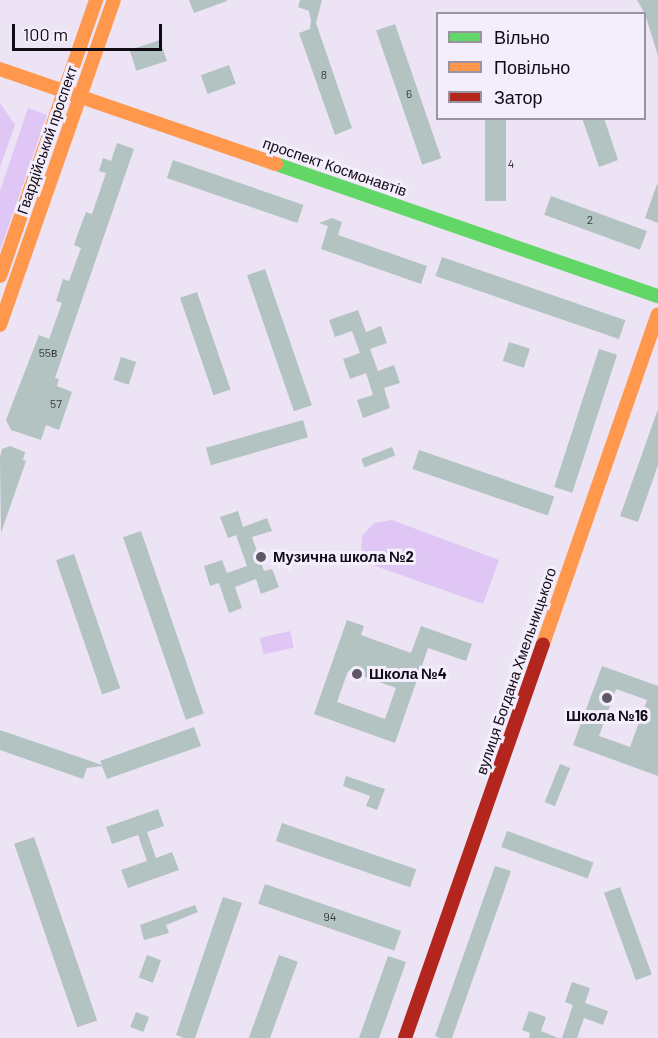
<!DOCTYPE html>
<meta charset="utf-8">
<style>
body{margin:0}
#map{position:relative;width:658px;height:1038px;overflow:hidden;background:#ece3f4;font-family:Barlow,sans-serif}
div>[style]{position:absolute}
.green>*{inset:0;background:#dfc6f5;transform-origin:0 0}
.building>*{inset:0;background:#b3c3c1;transform-origin:0 0}
.fast>*{height:14px;margin:-7px;padding:0 7px;transform-origin:7px;border-radius:7px;background:#63d668}
.slow>*{height:14px;margin:-7px;padding:0 7px;transform-origin:7px;border-radius:7px;background:#ff974d}
.jam>*{height:14px;margin:-7px;padding:0 7px;transform-origin:7px;border-radius:7px;background:#b3261e}
.dots>*{width:16px;height:16px;translate:-50% -50%;box-sizing:border-box;border:3px solid #f4edfb;border-radius:50%}
span{translate:-50% -50%;white-space:nowrap;text-align:center;line-height:1.15;-webkit-text-stroke:6px #f4edfb;paint-order:stroke}
.number-label{font-size:12px;color:#3a3941}
.number-label span{-webkit-text-stroke-width:0}
.street-label{font-size:15px;color:#110b16}
.poi-label{font-size:15px;color:#110b16;font-weight:700}
.left{translate:0 -50%;text-align:left}
.legend{position:absolute;left:436px;top:12px;width:210px;height:108px;box-sizing:border-box;background:#f4edfb;border:2px solid #99939f;margin:0;padding:8px 10px;list-style:none;font-size:18px;color:#110b16}
.legend li{display:flex;align-items:center;gap:12px;height:30px}
.legend b{width:30px;border:2px solid #99939f}
.scale{position:absolute;left:12px;top:24px;width:150px;height:27px;box-sizing:border-box;border:3px solid #110b16;border-top:0;padding-left:8px;font-size:18px;line-height:21px;white-space:nowrap;color:#110b16;-webkit-text-stroke:4px #f4edfb;paint-order:stroke}
</style>
<div id="map">
<div class="green">
<div style="clip-path:polygon(0 103px,15px 125px,0 167px)"></div>
<div style="clip-path:polygon(28px 108px,47px 115px,0 251px,0 191px)"></div>
<div style="clip-path:polygon(392px 520px,499px 560px,483px 604px,367px 563px,361px 548px,362px 536px,374px 523px)"></div>
<div style="left:290px;top:631px;width:17px;height:31px;rotate:77deg"></div>
</div>
<div class="building">
<div style="clip-path:polygon(189px 0,227px 0,227px 1px,194px 13px)"></div>
<div style="clip-path:polygon(300px 0,322px 0,316px 23px,352px 128px,335px 135px,299px 33px,310px 29px,311px 21px,309px 11px,298px 7px)"></div>
<div style="clip-path:polygon(637px 0,658px 0,658px 56px,645px 14px)"></div>
<div style="left:395px;top:24px;width:142px;height:20px;rotate:71deg"></div>
<div style="left:160px;top:40px;width:22px;height:32px;rotate:72deg"></div>
<div style="left:229px;top:65px;width:20px;height:30px;rotate:70deg"></div>
<div style="left:485px;top:118px;width:21px;height:83px"></div>
<div style="clip-path:polygon(582px 118px,604px 118px,618px 160px,599px 167px)"></div>
<div style="clip-path:polygon(117px 143px,134px 149px,55px 378px,59px 379px,57px 386px,72px 392px,59px 430px,46px 425px,41px 440px,11px 430px,6px 420px,39px 335px,49px 339px,62px 303px,56px 301px,63px 279px,69px 281px,81px 248px,74px 245px,77px 236px,86px 212px,92px 214px,106px 173px,99px 171px,103px 158px,111px 161px)"></div>
<div style="left:173px;top:160px;width:138px;height:19px;rotate:19deg"></div>
<div style="clip-path:polygon(657px 184px,658px 185px,658px 223px,645px 218px)"></div>
<div style="left:551px;top:196px;width:102px;height:20px;rotate:20deg"></div>
<div style="clip-path:polygon(332px 218px,342px 222px,338px 235px,427px 266px,421px 284px,321px 249px,328px 226px,319px 223px)"></div>
<div style="left:442px;top:257px;width:194px;height:20px;rotate:19deg"></div>
<div style="left:265px;top:269px;width:144px;height:19px;rotate:71deg"></div>
<div style="left:197px;top:292px;width:103px;height:18px;rotate:71deg"></div>
<div style="clip-path:polygon(358px 310px,366px 332px,381px 326px,387px 343px,370px 349px,378px 371px,394px 365px,400px 383px,384px 388px,390px 408px,363px 418px,357px 400px,373px 395px,366px 373px,350px 379px,343px 359px,360px 353px,352px 331px,335px 337px,329px 320px)"></div>
<div style="left:509px;top:342px;width:22px;height:20px;rotate:18deg"></div>
<div style="left:599px;top:349px;width:19px;height:145px;rotate:18deg"></div>
<div style="left:121px;top:357px;width:16px;height:24px;rotate:18deg"></div>
<div style="clip-path:polygon(658px 409px,658px 465px,638px 522px,620px 516px)"></div>
<div style="left:303px;top:420px;width:18px;height:101px;rotate:74deg"></div>
<div style="clip-path:polygon(10px 446px,25px 452px,23px 460px,26px 461px,1px 533px,0 457px,2px 449px)"></div>
<div style="left:392px;top:447px;width:9px;height:33px;rotate:69deg"></div>
<div style="left:419px;top:450px;width:143px;height:20px;rotate:19deg"></div>
<div style="clip-path:polygon(238px 511px,243px 527px,267px 518px,272px 531px,252px 537px,264px 571px,272px 569px,279px 587px,261px 594px,256px 579px,235px 587px,242px 608px,229px 613px,219px 583px,210px 586px,204px 566px,222px 560px,227px 573px,247px 566px,236px 535px,228px 538px,220px 517px)"></div>
<div style="left:141px;top:531px;width:193px;height:19px;rotate:71deg"></div>
<div style="left:74px;top:554px;width:142px;height:19px;rotate:71deg"></div>
<div style="clip-path:polygon(evenodd,347px 620px,364px 626px,361px 635px,411px 653px,421px 626px,472px 644px,466px 661px,428px 648px,395px 743px,314px 714px,347px 620px,348px 671px,396px 688px,385px 719px,337px 702px,348px 671px)"></div>
<div style="clip-path:polygon(evenodd,602px 666px,658px 686px,658px 776px,573px 745px,602px 666px,616px 689px,647px 700px,630px 747px,599px 736px,616px 689px)"></div>
<div style="clip-path:polygon(194px 727px,201px 746px,107px 779px,102px 766px,87px 768px,83px 779px,0 750px,0 730px,102px 765px,100px 761px)"></div>
<div style="left:560px;top:764px;width:11px;height:41px;rotate:22deg"></div>
<div style="clip-path:polygon(346px 776px,385px 789px,377px 810px,366px 806px,370px 796px,343px 786px)"></div>
<div style="clip-path:polygon(158px 809px,164px 826px,147px 832px,156px 858px,172px 852px,179px 870px,128px 888px,121px 870px,147px 861px,138px 835px,112px 844px,106px 827px)"></div>
<div style="left:282px;top:823px;width:142px;height:19px;rotate:19deg"></div>
<div style="left:507px;top:831px;width:92px;height:17px;rotate:20deg"></div>
<div style="left:34px;top:837px;width:194px;height:21px;rotate:71deg"></div>
<div style="clip-path:polygon(495px 866px,511px 871px,452px 1038px,440px 1038px,435px 1036px)"></div>
<div style="left:265px;top:884px;width:144px;height:21px;rotate:19deg"></div>
<div style="left:620px;top:887px;width:93px;height:17px;rotate:70deg"></div>
<div style="clip-path:polygon(223px 897px,242px 903px,195px 1038px,184px 1038px,176px 1035px)"></div>
<div style="clip-path:polygon(195px 905px,198px 912px,166px 925px,169px 933px,144px 940px,140px 925px)"></div>
<div style="left:147px;top:955px;width:15px;height:24px;rotate:20deg"></div>
<div style="left:279px;top:955px;width:20px;height:88px;rotate:20deg"></div>
<div style="clip-path:polygon(388px 956px,406px 962px,393px 999px,379px 1038px,359px 1038px)"></div>
<div style="clip-path:polygon(572px 982px,590px 988px,585px 1003px,608px 1011px,603px 1025px,584px 1018px,577px 1038px,562px 1038px,573px 1005px,565px 1002px)"></div>
<div style="clip-path:polygon(529px 1011px,546px 1017px,541px 1031px,558px 1038px,529px 1038px,530px 1033px,522px 1030px)"></div>
<div style="left:136px;top:1012px;width:14px;height:16px;rotate:21deg"></div>
</div>
<div class="fast">
<div style="left:276px;top:164px;width:404px;rotate:19.1deg"></div>
</div>
<div class="slow">
<div style="left:0;top:69px;width:292px;rotate:19deg"></div>
<div style="left:0;top:276px;width:292px;rotate:-70.8deg"></div>
<div style="left:0;top:325px;width:344px;rotate:-70.7deg"></div>
<div style="left:543px;top:644px;width:349px;rotate:-70.8deg"></div>
</div>
<div class="jam">
<div style="left:405px;top:1038px;width:417px;rotate:-70.7deg"></div>
</div>
<div class="dots">
<div style="left:261px;top:557px;background:#5e5764"></div>
<div style="left:357px;top:674px;background:#5e5764"></div>
<div style="left:607px;top:698px;background:#5e5764"></div>
</div>
<div class="number-label">
<span style="left:324px;top:75px">8</span>
<span style="left:409px;top:94px">6</span>
<span style="left:511px;top:164px">4</span>
<span style="left:590px;top:220px">2</span>
<span style="left:48px;top:353px">55в</span>
<span style="left:56px;top:404px">57</span>
<span style="left:330px;top:917px">94</span>
</div>
<div class="street-label">
<span style="left:47px;top:140px;rotate:-71deg">Гвардійський проспект</span>
<span style="left:335px;top:167px;rotate:19deg">проспект Космонавтів</span>
<span style="left:516px;top:671px;rotate:-71deg">вулиця Богдана Хмельницького</span>
</div>
<div class="poi-label">
<span class="left" style="left:273px;top:557px">Музична школа №2</span>
<span class="left" style="left:369px;top:674px">Школа №4</span>
<span style="left:607px;top:716px">Школа №16</span>
</div>
<ul class="legend">
<li><b style="height:8px;background:#63d668"></b>Вільно</li>
<li><b style="height:8px;background:#ff974d"></b>Повільно</li>
<li><b style="height:8px;background:#b3261e"></b>Затор</li>
</ul>
<div class="scale">100 m</div>
</div>
